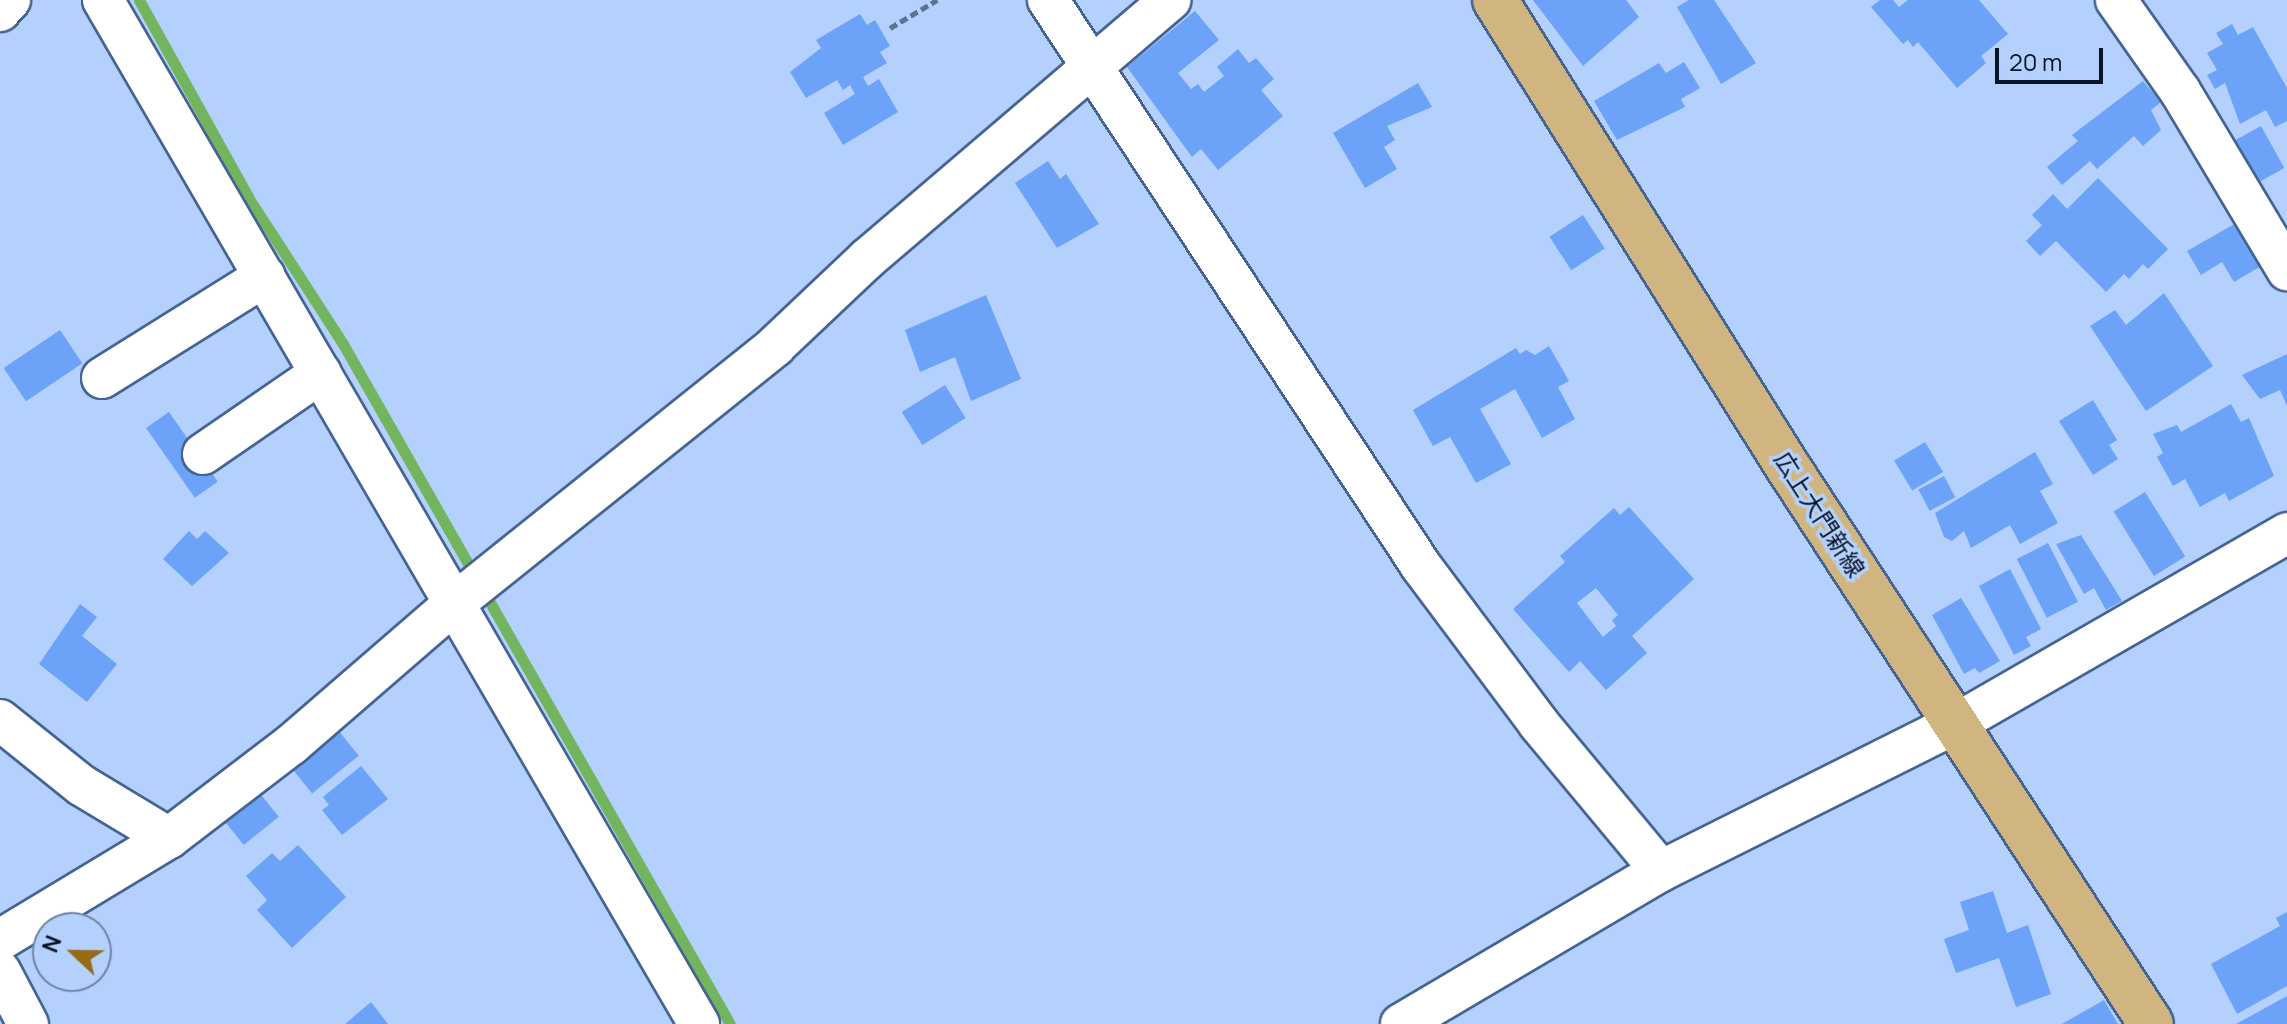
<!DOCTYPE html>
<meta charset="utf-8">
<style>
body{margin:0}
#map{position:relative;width:2287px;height:1024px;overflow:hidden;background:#b4d0fc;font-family:Manrope,"Noto Sans JP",sans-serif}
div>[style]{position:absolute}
.stream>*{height:11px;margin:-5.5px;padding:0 5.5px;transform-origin:5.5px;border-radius:5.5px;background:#72b55e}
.building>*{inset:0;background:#6ca2f7;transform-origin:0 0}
.path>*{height:5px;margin-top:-2.5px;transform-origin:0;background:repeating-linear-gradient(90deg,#5d7191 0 8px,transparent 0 12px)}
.roads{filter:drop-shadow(2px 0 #456494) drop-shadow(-2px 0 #456494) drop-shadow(0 2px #456494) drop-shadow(0 -2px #456494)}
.minor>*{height:40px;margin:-20px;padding:0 20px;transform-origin:20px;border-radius:20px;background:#fff}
.major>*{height:44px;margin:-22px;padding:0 22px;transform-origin:22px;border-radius:22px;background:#d1b580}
span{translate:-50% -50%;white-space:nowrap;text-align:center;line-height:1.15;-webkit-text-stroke:7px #b4d0fc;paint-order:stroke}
.street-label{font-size:24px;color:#071326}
.north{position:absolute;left:32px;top:912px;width:80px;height:80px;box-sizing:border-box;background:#b4d0fc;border:2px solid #6f84a6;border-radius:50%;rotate:292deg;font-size:22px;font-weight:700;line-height:32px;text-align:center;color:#071326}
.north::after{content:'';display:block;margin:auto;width:28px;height:36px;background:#966c18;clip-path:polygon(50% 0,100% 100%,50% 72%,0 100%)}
.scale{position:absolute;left:1995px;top:48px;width:108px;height:36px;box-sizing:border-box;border:4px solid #071326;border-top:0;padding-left:10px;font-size:24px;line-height:28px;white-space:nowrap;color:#071326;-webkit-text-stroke:6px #b4d0fc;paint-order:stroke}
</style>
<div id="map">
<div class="stream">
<div style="left:139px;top:0;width:225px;rotate:61deg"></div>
<div style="left:248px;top:197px;width:175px;rotate:57.1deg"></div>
<div style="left:343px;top:344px;width:782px;rotate:60.36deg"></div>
</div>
<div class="building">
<div style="clip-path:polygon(1533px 0,1626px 0,1639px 17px,1583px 66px)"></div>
<div style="clip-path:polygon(1689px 0,1714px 0,1756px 63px,1721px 84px,1677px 7px)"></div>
<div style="clip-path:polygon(1880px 0,1893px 0,1899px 7px,1908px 0,1979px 0,2008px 34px,1981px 56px,1986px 63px,1957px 88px,1918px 42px,1913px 47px,1908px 40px,1903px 44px,1871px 7px)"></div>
<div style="clip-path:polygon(1195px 11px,1219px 40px,1178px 73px,1191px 89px,1198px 84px,1204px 92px,1224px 76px,1217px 67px,1238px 49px,1249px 63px,1256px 58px,1274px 79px,1261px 90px,1283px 116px,1218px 170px,1201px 149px,1192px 157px,1127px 67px)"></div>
<div style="clip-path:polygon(860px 14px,867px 25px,875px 20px,890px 46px,880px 52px,887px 63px,863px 77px,868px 86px,879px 79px,898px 112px,843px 145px,824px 113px,855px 94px,850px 85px,843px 90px,837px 80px,806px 98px,790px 72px,821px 48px,816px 40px)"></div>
<div style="clip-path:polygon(2232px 24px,2238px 35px,2253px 27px,2287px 88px,2287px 121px,2275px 127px,2266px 110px,2240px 124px,2225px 83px,2215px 89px,2207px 75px,2217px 70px,2207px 53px,2223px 44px,2216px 33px)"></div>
<div style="clip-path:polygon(1684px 62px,1700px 88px,1681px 99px,1685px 107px,1617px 140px,1594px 101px,1659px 63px,1666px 73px)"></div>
<div style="clip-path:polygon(2143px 81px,2161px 102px,2151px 110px,2161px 130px,2143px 146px,2134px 136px,2097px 169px,2090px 161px,2062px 185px,2047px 167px,2078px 141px,2072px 135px)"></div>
<div style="clip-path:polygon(1418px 83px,1432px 107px,1387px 126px,1395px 140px,1384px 147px,1397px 169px,1365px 188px,1333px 133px)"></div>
<div style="left:2261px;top:126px;width:48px;height:30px;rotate:61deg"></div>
<div style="clip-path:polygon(1048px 161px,1060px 179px,1066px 174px,1099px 224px,1057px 248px,1015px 183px)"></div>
<div style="clip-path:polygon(2098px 178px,2168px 249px,2148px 269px,2143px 264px,2129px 279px,2124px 274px,2106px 292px,2056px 241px,2040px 256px,2026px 241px,2042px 225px,2032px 215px,2053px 194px,2067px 209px)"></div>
<div style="left:1583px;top:215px;width:40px;height:40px;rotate:57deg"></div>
<div style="clip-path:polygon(2238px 222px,2263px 265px,2234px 282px,2222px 262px,2201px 275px,2187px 251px)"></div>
<div style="clip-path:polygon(2164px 293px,2213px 366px,2146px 411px,2090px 326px,2115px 310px,2126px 325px)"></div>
<div style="clip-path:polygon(986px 295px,1021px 379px,971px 401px,955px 357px,920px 372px,905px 330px)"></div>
<div style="left:60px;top:330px;width:40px;height:68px;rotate:56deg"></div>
<div style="clip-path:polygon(1549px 346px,1569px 381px,1558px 387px,1575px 419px,1542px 438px,1515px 389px,1480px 409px,1511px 464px,1476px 483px,1450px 437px,1433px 446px,1413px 410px,1516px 348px,1520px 354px,1526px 350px,1535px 355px)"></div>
<div style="clip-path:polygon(2287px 354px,2287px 406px,2280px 390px,2260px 399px,2242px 375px)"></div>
<div style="left:945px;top:385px;width:39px;height:51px;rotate:58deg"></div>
<div style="clip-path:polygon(2093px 400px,2117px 440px,2109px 445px,2118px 459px,2093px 475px,2059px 421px)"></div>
<div style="clip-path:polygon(2231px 404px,2241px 422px,2249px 418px,2274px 476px,2229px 501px,2225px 493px,2200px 507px,2185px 479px,2173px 486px,2157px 457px,2163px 453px,2153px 434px,2177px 425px,2181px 432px)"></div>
<div style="left:169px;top:412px;width:85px;height:28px;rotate:55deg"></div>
<div style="left:1925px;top:442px;width:35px;height:36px;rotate:59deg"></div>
<div style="clip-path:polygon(2035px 452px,2053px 484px,2040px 491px,2058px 523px,2020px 544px,2010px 525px,1971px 548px,1964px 531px,1952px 541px,1944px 537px,1935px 513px)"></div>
<div style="left:1944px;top:476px;width:24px;height:29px;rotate:62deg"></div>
<div style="left:2145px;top:492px;width:76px;height:37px;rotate:58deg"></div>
<div style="clip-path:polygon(evenodd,1629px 507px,1694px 579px,1632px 636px,1647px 653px,1606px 690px,1580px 661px,1569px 672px,1513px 609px,1565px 562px,1560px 556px,1614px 508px,1620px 515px,1629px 507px,1596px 588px,1618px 615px,1612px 620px,1616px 626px,1603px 637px,1577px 603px,1596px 588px)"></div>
<div style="clip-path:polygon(189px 531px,197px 539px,205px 531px,229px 553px,192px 586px,163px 559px)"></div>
<div style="clip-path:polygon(2081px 535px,2122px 601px,2106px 610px,2094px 588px,2084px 594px,2056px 544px)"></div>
<div style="left:2048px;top:543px;width:66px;height:35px;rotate:63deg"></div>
<div style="clip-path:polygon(2010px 569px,2041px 629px,2026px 637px,2031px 646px,2014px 655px,1979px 586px)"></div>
<div style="clip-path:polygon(1961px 598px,2000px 661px,1979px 673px,1975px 668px,1964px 674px,1932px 615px)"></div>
<div style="clip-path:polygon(80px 604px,97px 617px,82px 636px,117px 664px,87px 702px,39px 664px)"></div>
<div style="left:338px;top:730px;width:33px;height:60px;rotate:51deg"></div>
<div style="clip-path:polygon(361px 766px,388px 799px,342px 835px,322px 810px,329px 805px,323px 797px)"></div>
<div style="left:258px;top:791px;width:33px;height:45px;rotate:51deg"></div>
<div style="clip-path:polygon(298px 845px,346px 897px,292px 948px,257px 910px,267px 900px,246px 876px,272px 853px,280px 861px)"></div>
<div style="clip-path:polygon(1993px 891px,2007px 933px,2028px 925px,2051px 994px,2016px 1007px,1999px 958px,1956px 973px,1944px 939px,1969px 930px,1960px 902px)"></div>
<div style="clip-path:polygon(2287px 912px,2287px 986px,2237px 1014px,2211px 964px,2280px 926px,2276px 918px)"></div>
<div style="clip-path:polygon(2287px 996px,2287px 1024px,2236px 1024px)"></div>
<div style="clip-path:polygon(2104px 1000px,2118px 1024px,2062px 1024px)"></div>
<div style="clip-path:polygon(371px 1002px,388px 1024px,345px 1024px)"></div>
</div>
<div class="path">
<div style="left:890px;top:28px;width:55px;rotate:-30.8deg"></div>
</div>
<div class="roads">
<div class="minor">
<div style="left:103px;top:0;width:1185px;rotate:59.8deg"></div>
<div style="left:1048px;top:0;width:678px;rotate:56.61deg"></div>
<div style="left:1421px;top:566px;width:197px;rotate:53.2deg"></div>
<div style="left:1539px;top:724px;width:191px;rotate:50.3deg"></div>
<div style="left:2116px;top:0;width:111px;rotate:54.9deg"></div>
<div style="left:2180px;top:91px;width:209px;rotate:59.1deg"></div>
<div style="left:0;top:11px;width:15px;rotate:-48deg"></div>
<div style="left:102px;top:378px;width:192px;rotate:-32deg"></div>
<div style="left:203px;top:454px;width:143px;rotate:-34.5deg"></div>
<div style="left:0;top:720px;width:104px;rotate:38.7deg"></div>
<div style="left:81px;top:785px;width:103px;rotate:31.1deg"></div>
<div style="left:0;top:940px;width:197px;rotate:-31.1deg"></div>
<div style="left:169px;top:838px;width:155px;rotate:-37.4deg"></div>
<div style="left:292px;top:744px;width:217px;rotate:-40.9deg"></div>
<div style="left:456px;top:602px;width:409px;rotate:-38.7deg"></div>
<div style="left:775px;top:346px;width:127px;rotate:-43.4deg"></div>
<div style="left:867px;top:259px;width:399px;rotate:-40.5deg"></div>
<div style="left:0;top:971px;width:60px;rotate:62.2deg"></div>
<div style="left:1401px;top:1024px;width:302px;rotate:-30.5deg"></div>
<div style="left:1661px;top:871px;width:331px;rotate:-26.6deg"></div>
<div style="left:1957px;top:723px;width:381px;rotate:-29.9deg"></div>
</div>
<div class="major">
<div style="left:1495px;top:0;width:548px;rotate:57.91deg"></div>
<div style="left:1786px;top:464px;width:668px;rotate:56.9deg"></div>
</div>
</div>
<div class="street-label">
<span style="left:1820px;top:514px;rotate:57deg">広上大門新線</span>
</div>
<div class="north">N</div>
<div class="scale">20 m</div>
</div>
